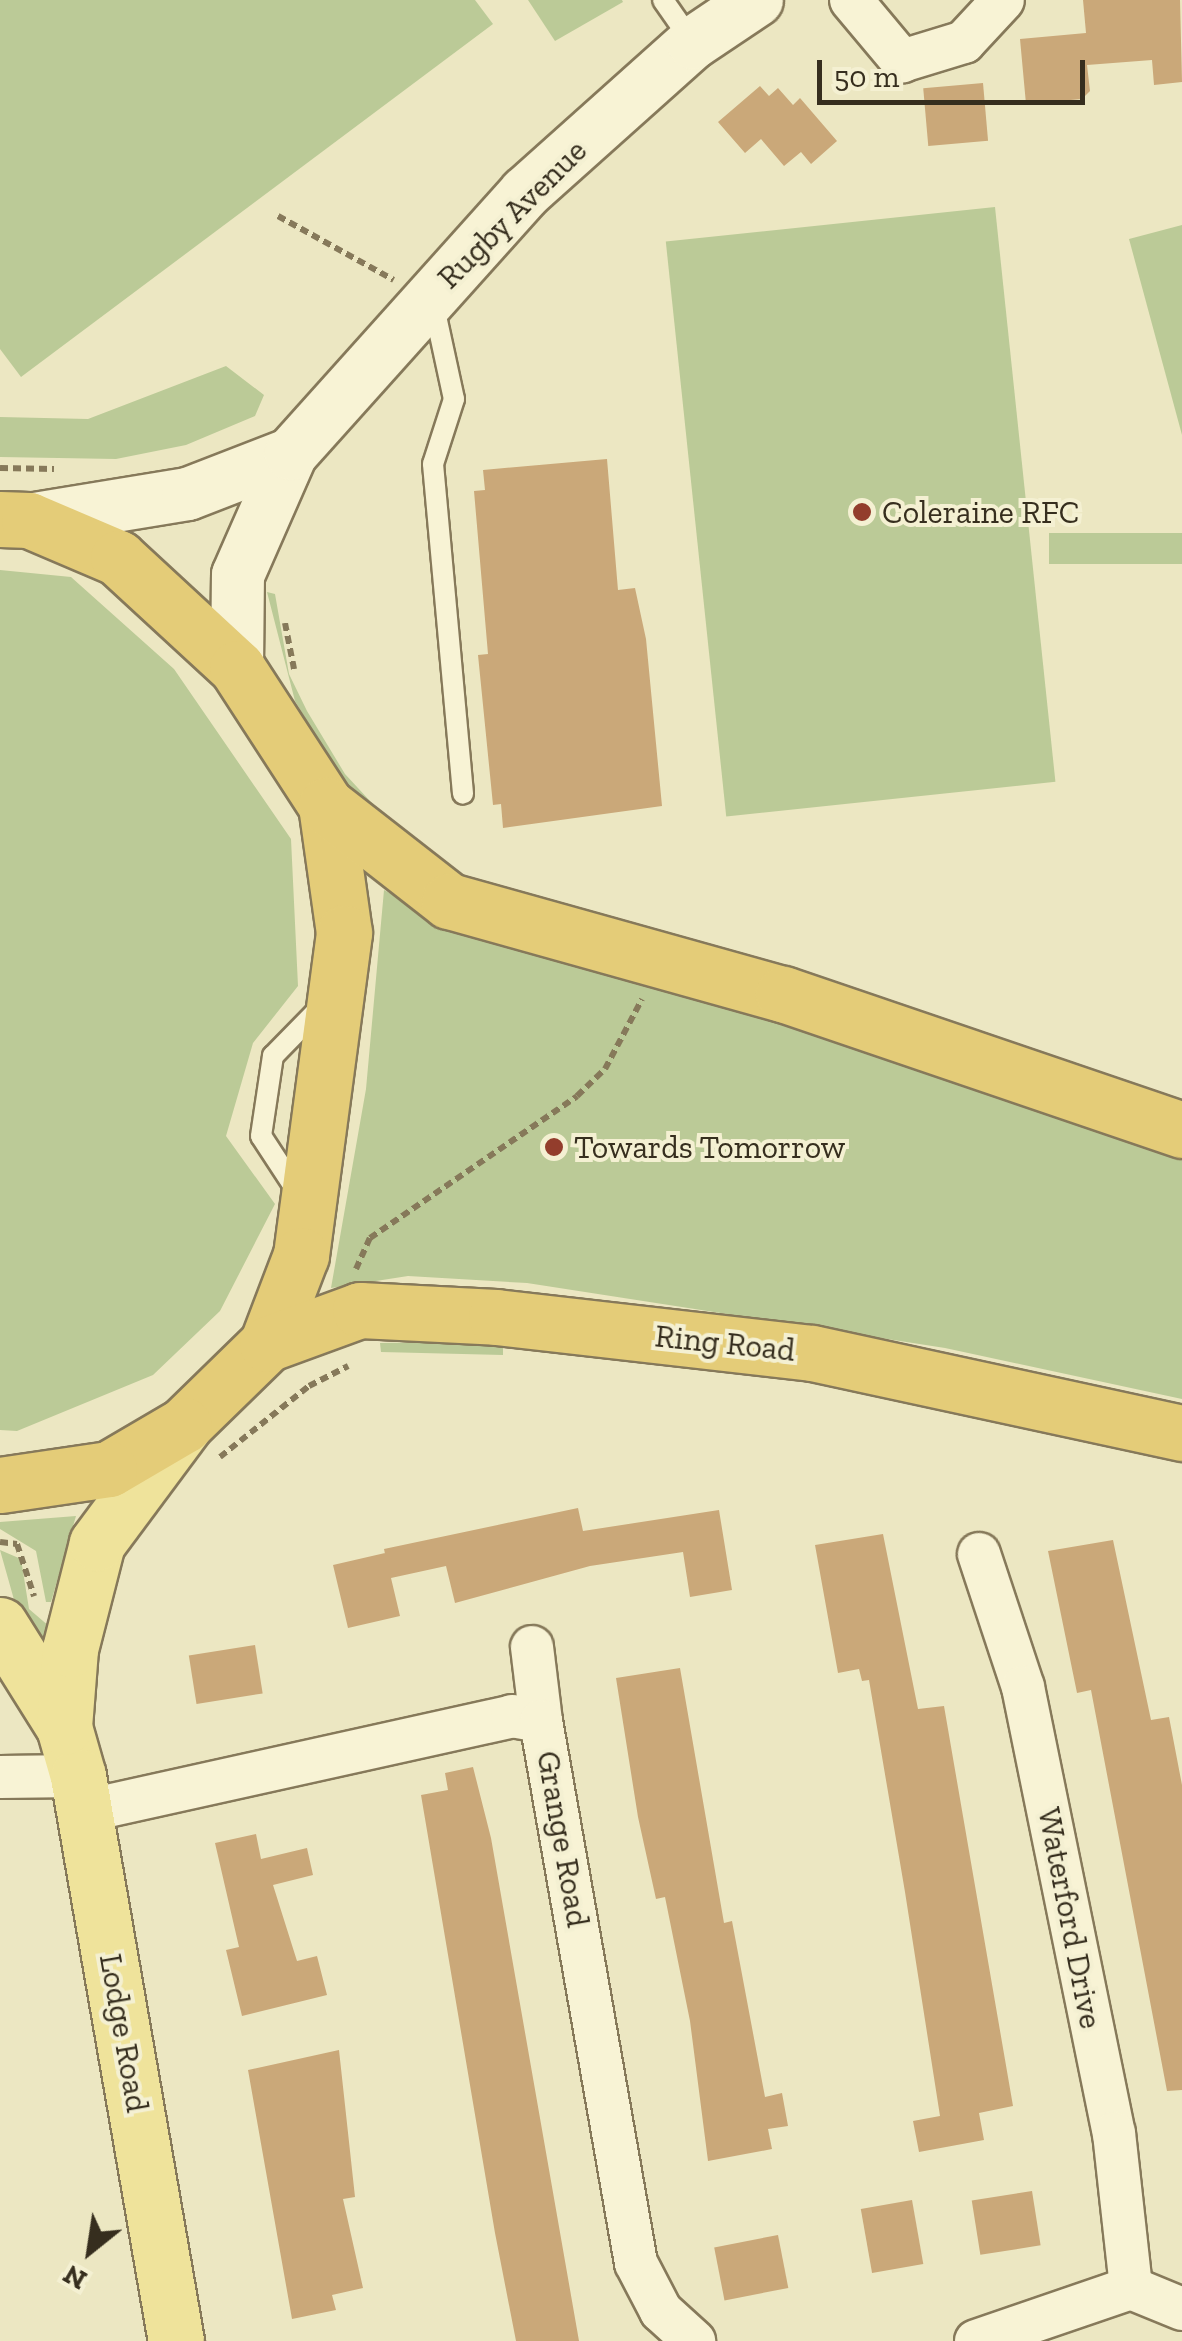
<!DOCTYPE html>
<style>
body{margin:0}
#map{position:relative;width:1182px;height:2341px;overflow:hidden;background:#ece7c2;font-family:"Zilla Slab",serif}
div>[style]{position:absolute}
.green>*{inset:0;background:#bbca97;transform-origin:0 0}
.building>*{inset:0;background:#caa879;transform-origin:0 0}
.path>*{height:6px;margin-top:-3px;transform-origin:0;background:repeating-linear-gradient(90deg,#86795a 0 8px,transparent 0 13px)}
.roads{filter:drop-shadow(2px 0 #86795a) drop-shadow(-2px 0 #86795a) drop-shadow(0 2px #86795a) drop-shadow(0 -2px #86795a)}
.service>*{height:20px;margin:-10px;padding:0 10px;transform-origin:10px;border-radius:10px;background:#f8f3d5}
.minor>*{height:42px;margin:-21px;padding:0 21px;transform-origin:21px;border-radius:21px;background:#f8f3d5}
.tertiary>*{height:52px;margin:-26px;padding:0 26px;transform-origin:26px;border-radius:26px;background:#f8f3d5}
.primary>*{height:55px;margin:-27.5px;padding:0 27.5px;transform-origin:27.5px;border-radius:27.5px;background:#efe39b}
.trunk>*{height:55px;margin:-27.5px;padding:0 27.5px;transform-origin:27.5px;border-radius:27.5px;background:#e4cc78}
.dots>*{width:28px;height:28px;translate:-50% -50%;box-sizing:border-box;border:5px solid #f4f0d2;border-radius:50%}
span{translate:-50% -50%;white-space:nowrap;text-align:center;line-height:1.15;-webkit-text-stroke:8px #f4f0d2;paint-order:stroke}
.street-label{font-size:32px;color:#362e1e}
.poi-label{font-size:32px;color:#362e1e}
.left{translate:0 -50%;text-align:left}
.north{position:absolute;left:40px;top:2201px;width:100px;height:100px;-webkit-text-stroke:8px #f4f0d2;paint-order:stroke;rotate:210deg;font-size:28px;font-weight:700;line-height:40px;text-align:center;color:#362e1e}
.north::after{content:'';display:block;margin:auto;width:35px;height:45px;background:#362e1e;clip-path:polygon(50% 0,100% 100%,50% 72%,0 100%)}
.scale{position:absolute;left:817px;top:60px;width:268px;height:45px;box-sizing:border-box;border:5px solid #362e1e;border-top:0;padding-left:12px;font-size:30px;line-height:35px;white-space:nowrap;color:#362e1e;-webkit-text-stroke:8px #f4f0d2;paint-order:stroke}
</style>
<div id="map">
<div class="green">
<div style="clip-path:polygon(0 0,475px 0,493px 24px,21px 377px,0 349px)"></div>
<div style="clip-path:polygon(528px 0,622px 0,623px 2px,555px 41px)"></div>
<div style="left:995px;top:207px;width:578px;height:331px;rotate:84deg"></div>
<div style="clip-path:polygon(1182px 225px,1182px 435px,1129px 239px)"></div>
<div style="clip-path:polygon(226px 366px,264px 395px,255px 416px,186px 445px,116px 459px,0 457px,0 417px,88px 419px)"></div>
<div style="left:1182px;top:533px;width:31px;height:133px;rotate:90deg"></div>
<div style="clip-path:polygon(0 570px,71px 577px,174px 669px,291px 839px,298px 986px,253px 1043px,226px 1136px,275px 1204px,220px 1311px,153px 1375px,17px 1431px,0 1430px)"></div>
<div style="clip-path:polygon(267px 592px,275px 594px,289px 674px,307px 711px,345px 774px,407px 841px,466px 878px,648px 933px,464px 883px,404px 845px,343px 781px,295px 701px)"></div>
<div style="clip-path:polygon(384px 890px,458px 930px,711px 997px,1182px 1151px,1182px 1399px,945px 1348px,527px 1283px,408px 1276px,331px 1288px,366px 1089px)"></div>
<div style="clip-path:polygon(458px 1342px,503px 1347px,503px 1355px,381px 1352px,380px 1343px)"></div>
<div style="clip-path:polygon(76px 1516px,51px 1602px,46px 1602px,36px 1551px,0 1529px,0 1522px)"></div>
<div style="clip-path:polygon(0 1550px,21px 1559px,29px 1609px,50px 1627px,55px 1691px,20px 1621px)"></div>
</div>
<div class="building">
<div style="clip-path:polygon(1083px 0,1180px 0,1182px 82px,1154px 85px,1152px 60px,1087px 65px,1090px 91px,1082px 99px,1026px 104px,1020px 39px,1086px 33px)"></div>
<div style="left:983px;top:83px;width:58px;height:60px;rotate:85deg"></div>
<div style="clip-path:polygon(760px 86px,769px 96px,778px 88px,793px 105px,800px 98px,837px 141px,811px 164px,801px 152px,784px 166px,761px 139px,745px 153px,718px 122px)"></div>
<div style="clip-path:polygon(607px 459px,618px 590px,635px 588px,646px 639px,662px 806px,503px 828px,501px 804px,493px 805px,478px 655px,488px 654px,474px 491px,485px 490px,483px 470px)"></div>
<div style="clip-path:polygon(578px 1508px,583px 1531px,719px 1510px,732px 1590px,690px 1597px,683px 1552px,590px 1566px,455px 1603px,446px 1566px,391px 1578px,400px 1616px,348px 1628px,333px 1565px,385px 1553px,387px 1564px,384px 1549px)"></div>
<div style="clip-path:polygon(883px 1534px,918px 1709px,944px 1706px,1013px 2106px,979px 2113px,984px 2140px,919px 2152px,913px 2121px,940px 2116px,905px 1892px,869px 1680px,862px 1681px,859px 1669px,838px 1673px,815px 1545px)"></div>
<div style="clip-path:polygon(1113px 1540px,1151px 1720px,1169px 1717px,1182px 1785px,1182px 2090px,1167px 2091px,1091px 1690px,1077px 1693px,1048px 1551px)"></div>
<div style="left:255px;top:1645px;width:49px;height:67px;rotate:81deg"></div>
<div style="clip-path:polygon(680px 1668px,724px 1923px,732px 1921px,765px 2097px,782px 2093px,788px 2126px,768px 2129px,772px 2149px,708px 2161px,690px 2021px,665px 1897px,656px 1899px,638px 1817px,616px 1678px)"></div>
<div style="clip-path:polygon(473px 1767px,491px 1838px,579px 2341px,516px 2341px,495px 2233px,421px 1795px,448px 1790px,445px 1773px)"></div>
<div style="clip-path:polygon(256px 1834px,261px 1859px,307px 1848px,313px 1875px,273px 1885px,297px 1961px,317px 1956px,327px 1995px,242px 2016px,226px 1950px,239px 1947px,215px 1843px)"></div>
<div style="clip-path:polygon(339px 2050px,355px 2197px,343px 2199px,363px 2288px,332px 2295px,336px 2310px,292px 2319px,248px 2070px)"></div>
<div style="left:1032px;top:2191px;width:55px;height:61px;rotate:81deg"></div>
<div style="left:912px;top:2200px;width:65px;height:52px;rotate:80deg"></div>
<div style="left:778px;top:2235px;width:54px;height:65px;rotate:79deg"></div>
</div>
<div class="path">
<div style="left:278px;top:216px;width:132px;rotate:28.9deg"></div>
<div style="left:0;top:468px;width:54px;rotate:1.1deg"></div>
<div style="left:285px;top:623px;width:47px;rotate:78.9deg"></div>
<div style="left:356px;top:1269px;width:34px;rotate:-66deg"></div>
<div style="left:370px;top:1238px;width:251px;rotate:-34.4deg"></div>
<div style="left:577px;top:1096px;width:39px;rotate:-44deg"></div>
<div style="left:605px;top:1069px;width:79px;rotate:-62.1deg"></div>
<div style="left:220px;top:1457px;width:114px;rotate:-38.6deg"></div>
<div style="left:309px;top:1386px;width:44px;rotate:-27.1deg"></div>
<div style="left:0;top:1542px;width:17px;rotate:7deg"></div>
<div style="left:17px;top:1544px;width:55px;rotate:71.9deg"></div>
</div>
<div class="roads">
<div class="service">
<div style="left:663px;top:0;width:52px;rotate:55.1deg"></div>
<div style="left:433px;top:302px;width:99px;rotate:77.8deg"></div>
<div style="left:454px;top:399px;width:68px;rotate:107.9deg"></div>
<div style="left:433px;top:464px;width:331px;rotate:84.8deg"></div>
<div style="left:299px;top:1194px;width:69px;rotate:-123.2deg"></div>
<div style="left:261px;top:1136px;width:81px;rotate:-81.5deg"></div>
<div style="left:273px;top:1056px;width:71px;rotate:-45.6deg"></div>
</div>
<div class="minor">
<div style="left:851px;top:0;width:80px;rotate:50.1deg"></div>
<div style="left:902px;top:61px;width:65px;rotate:-17deg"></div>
<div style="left:964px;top:42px;width:57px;rotate:-47.1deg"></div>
<div style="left:979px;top:1554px;width:140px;rotate:71.7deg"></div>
<div style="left:1023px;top:1687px;width:455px;rotate:78.5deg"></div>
<div style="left:1114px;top:2133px;width:156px;rotate:83.7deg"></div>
<div style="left:532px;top:1647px;width:75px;rotate:83.1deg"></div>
<div style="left:0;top:1777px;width:78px;rotate:-0.7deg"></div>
<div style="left:85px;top:1811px;width:437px;rotate:-12.5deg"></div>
<div style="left:512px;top:1716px;width:29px;rotate:10deg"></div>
<div style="left:541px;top:1721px;width:550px;rotate:80.06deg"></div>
<div style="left:636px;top:2263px;width:54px;rotate:62.5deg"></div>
<div style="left:661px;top:2311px;width:45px;rotate:42.3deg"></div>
<div style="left:976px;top:2341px;width:164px;rotate:-18.9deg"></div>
<div style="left:1131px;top:2288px;width:55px;rotate:22.4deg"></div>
</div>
<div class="tertiary">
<div style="left:29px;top:520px;width:161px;rotate:-9.3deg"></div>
<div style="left:188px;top:494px;width:110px;rotate:-21.2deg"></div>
<div style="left:237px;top:668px;width:93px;rotate:-89.4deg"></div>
<div style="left:238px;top:575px;width:132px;rotate:-66.3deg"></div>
<div style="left:291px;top:454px;width:351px;rotate:-48.1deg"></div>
<div style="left:525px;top:193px;width:225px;rotate:-41.8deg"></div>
<div style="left:693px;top:43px;width:77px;rotate:-33.9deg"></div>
</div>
<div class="primary">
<div style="left:0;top:1625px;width:120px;rotate:57.9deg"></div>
<div style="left:64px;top:1727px;width:51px;rotate:74.1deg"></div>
<div style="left:78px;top:1776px;width:573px;rotate:80.16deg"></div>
<div style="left:64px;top:1727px;width:78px;rotate:-85.6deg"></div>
<div style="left:70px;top:1649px;width:109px;rotate:-75.7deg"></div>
<div style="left:97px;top:1543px;width:144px;rotate:-53.4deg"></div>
</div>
<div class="trunk">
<div style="left:0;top:519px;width:29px;rotate:2deg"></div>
<div style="left:29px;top:520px;width:97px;rotate:23.1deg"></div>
<div style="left:118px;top:558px;width:162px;rotate:42.7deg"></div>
<div style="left:237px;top:668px;width:163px;rotate:57deg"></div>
<div style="left:326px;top:805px;width:129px;rotate:82deg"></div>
<div style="left:344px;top:933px;width:325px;rotate:97.6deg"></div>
<div style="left:301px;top:1255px;width:95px;rotate:110.9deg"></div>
<div style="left:267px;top:1344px;width:116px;rotate:135.7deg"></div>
<div style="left:184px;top:1425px;width:87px;rotate:149.6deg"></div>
<div style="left:109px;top:1469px;width:110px;rotate:171.6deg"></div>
<div style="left:326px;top:805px;width:156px;rotate:38deg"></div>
<div style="left:449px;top:901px;width:347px;rotate:15.6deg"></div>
<div style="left:783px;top:994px;width:422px;rotate:18.8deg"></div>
<div style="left:267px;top:1344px;width:99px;rotate:-20.1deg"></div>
<div style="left:360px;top:1310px;width:136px;rotate:2.9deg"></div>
<div style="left:496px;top:1317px;width:318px;rotate:6.5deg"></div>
<div style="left:812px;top:1353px;width:379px;rotate:12.2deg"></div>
</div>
</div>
<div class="dots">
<div style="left:862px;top:512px;background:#933d2c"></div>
<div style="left:554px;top:1147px;background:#933d2c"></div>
</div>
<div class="street-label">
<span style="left:512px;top:214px;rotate:-45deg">Rugby Avenue</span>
<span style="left:725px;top:1343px;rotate:6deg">Ring Road</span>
<span style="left:563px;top:1839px;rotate:80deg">Grange Road</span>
<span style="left:1070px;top:1918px;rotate:79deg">Waterford Drive</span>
<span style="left:124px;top:2033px;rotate:80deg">Lodge Road</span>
</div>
<div class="poi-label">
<span class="left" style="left:882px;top:512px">Coleraine RFC</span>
<span class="left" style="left:574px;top:1147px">Towards Tomorrow</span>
</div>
<div class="north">N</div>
<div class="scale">50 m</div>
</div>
